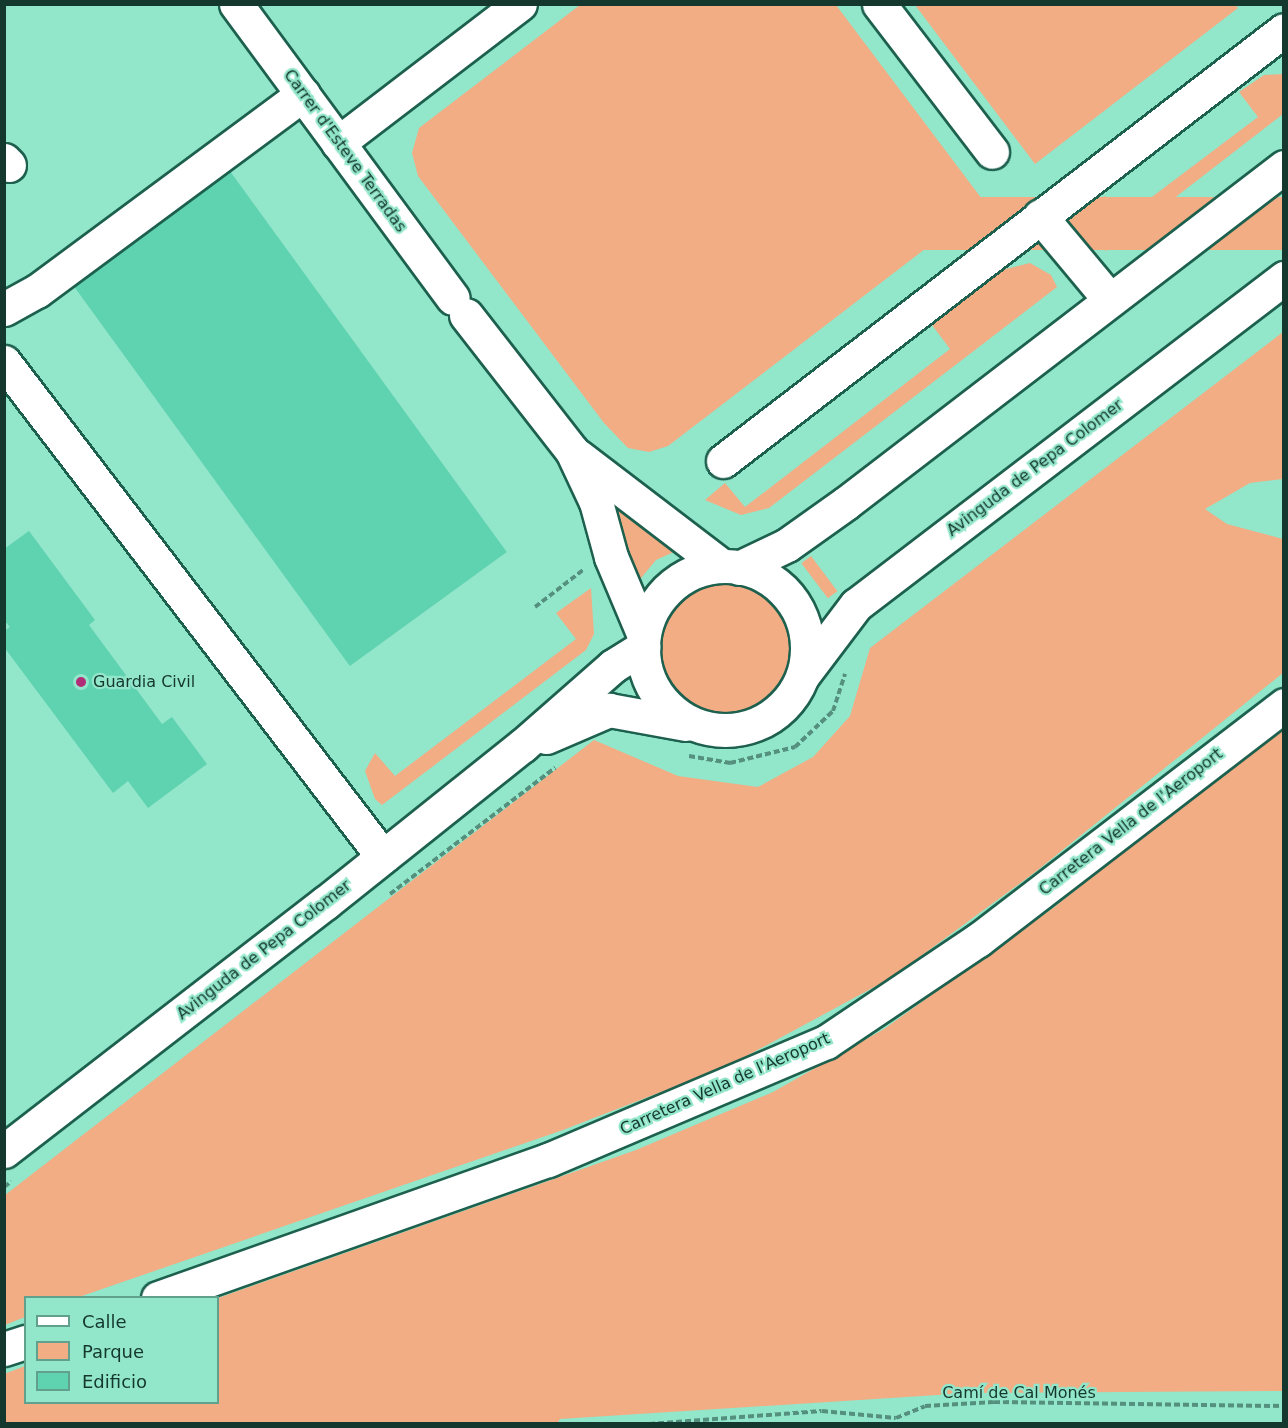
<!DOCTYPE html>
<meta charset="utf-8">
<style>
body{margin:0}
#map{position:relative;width:1288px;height:1428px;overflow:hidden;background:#92e6ca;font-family:"DejaVu Sans",sans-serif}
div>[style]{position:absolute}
.green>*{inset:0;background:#f2ad85;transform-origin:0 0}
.round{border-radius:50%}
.building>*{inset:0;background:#5fd2b0;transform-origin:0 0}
.path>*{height:4px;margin-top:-2px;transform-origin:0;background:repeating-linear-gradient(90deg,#54907d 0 6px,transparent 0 9px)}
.roads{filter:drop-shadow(2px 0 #1d604e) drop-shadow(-2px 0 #1d604e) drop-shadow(0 2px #1d604e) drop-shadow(0 -2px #1d604e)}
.minor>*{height:33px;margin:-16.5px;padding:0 16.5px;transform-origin:16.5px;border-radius:16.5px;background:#fff}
.minor>.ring{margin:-16.5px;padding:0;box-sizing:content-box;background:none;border:33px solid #fff;border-radius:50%}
.dots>*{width:16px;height:16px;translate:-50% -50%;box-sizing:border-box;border:3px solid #92e6ca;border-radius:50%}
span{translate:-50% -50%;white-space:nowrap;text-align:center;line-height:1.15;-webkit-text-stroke:4.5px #92e6ca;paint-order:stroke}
.street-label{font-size:16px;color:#15382e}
.poi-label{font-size:16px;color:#15382e}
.left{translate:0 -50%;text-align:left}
.frame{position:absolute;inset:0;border:6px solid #15382e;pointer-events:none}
.legend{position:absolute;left:24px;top:1296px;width:195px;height:108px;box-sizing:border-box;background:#92e6ca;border:2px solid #60a08c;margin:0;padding:8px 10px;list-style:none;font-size:18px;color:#15382e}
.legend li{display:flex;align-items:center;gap:12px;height:30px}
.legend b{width:30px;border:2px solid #60a08c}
</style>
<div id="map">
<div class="green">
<div style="clip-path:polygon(580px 5px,836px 5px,985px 203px,668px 446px,649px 452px,628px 448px,604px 423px,418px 176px,412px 153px,419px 128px)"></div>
<div style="clip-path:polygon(1235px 5px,1238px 8px,1035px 164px,915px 5px)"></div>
<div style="clip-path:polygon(1283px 74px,1283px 114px,1106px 251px,1101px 247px,1090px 225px,1093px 207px,1100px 199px,1105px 196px,1124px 218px,1258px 117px,1239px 92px,1264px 75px)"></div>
<div style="left:1283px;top:197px;width:53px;height:561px;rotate:90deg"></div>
<div style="clip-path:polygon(1030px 263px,1051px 275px,1057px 287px,769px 508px,741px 515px,705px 500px,725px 483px,745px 507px,950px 349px,932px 325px,1002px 270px)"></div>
<div style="clip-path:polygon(1283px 332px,1283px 479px,1250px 483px,1205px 509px,1227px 524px,1283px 539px,1283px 673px,1034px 873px,891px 978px,728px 1066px,563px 1130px,79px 1297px,26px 1298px,25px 1317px,5px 1325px,5px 1195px,594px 740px,678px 776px,758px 787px,813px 757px,850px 716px,870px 648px)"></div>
<div style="clip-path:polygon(603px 494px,685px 547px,656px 560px,632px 589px)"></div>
<div style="left:811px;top:556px;width:44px;height:12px;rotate:53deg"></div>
<div class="round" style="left:661px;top:584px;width:130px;height:130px"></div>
<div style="clip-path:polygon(591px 588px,594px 634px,586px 650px,382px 805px,375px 799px,365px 771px,375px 753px,395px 776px,576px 639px,556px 613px)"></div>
<div style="clip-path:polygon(1283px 724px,1283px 1391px,969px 1393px,560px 1419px,557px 1424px,5px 1424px,4px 1374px,25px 1366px,26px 1402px,218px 1402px,218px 1298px,636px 1150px,773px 1092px,884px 1029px,1053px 908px)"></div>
</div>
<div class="building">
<div style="left:227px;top:167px;width:476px;height:194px;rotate:54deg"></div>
<div style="clip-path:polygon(29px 531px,95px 620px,89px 625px,162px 724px,172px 717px,207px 764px,148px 808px,128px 781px,113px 793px,4px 647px,4px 631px,10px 627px,4px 620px,4px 549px)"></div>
</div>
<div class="path">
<div style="left:535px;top:607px;width:61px;rotate:-37.6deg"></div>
<div style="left:689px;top:756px;width:42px;rotate:9.7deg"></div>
<div style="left:730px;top:763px;width:67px;rotate:-13.8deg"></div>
<div style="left:795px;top:747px;width:52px;rotate:-43.5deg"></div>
<div style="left:833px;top:711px;width:39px;rotate:-72deg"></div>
<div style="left:390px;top:894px;width:208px;rotate:-37.4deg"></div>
<div style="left:4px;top:1187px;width:9px;rotate:-36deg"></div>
<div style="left:649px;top:1424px;width:173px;rotate:-4.3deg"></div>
<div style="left:822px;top:1411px;width:74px;rotate:5.4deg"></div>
<div style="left:896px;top:1418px;width:31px;rotate:-22deg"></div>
<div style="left:925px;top:1406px;width:69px;rotate:-3.3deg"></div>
<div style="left:994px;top:1402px;width:290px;rotate:0.8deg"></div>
</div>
<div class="roads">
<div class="minor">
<div style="left:236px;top:4px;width:365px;rotate:53.6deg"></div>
<div style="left:879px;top:4px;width:186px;rotate:52.6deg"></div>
<div style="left:338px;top:143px;width:229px;rotate:-37.4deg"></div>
<div style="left:4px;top:160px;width:7px;rotate:45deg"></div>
<div style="left:1040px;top:216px;width:109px;rotate:50.2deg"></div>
<div style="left:4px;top:309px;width:38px;rotate:-29deg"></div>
<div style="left:37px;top:291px;width:331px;rotate:-36.5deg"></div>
<div style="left:466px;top:315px;width:172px;rotate:52.1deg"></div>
<div style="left:572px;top:451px;width:56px;rotate:64.8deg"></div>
<div style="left:596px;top:502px;width:57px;rotate:74.7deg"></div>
<div style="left:611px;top:557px;width:82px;rotate:67.2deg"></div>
<div style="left:4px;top:362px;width:623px;rotate:52.56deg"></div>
<div style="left:578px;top:456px;width:181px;rotate:37.4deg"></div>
<div style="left:723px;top:461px;width:707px;rotate:-37.53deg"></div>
<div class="ring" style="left:643px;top:566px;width:131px;height:131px"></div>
<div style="left:739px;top:568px;width:53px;rotate:-25.6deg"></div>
<div style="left:787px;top:545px;width:72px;rotate:-35.4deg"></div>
<div style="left:846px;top:503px;width:552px;rotate:-37.49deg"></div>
<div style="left:803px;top:675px;width:88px;rotate:-52.9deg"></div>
<div style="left:856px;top:605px;width:539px;rotate:-37.38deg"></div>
<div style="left:546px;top:737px;width:69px;rotate:-23.2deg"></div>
<div style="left:609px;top:710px;width:78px;rotate:10.3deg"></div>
<div style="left:4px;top:1151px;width:406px;rotate:-37.7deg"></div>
<div style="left:325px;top:903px;width:252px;rotate:-38.6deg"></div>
<div style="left:522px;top:746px;width:121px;rotate:-41.3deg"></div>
<div style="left:613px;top:666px;width:36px;rotate:-32deg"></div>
<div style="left:158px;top:1298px;width:414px;rotate:-19.5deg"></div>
<div style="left:548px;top:1160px;width:302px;rotate:-23deg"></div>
<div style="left:826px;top:1042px;width:183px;rotate:-33.9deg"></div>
<div style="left:978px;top:940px;width:386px;rotate:-37.5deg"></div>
<div style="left:4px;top:1349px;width:23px;rotate:-18deg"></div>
</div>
</div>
<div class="dots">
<div style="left:81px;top:682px;background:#b12d76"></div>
</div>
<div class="street-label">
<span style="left:345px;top:151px;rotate:54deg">Carrer d'Esteve Terradas</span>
<span style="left:1035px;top:468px;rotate:-37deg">Avinguda de Pepa Colomer</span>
<span style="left:1131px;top:822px;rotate:-38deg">Carretera Vella de l'Aeroport</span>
<span style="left:264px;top:950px;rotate:-38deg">Avinguda de Pepa Colomer</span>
<span style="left:725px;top:1084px;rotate:-24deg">Carretera Vella de l'Aeroport</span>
<span style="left:1019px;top:1393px">Camí de Cal Monés</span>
</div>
<div class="poi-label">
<span class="left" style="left:93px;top:682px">Guardia Civil</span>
</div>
<div class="frame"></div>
<ul class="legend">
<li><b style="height:8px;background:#fff"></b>Calle</li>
<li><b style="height:16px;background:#f2ad85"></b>Parque</li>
<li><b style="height:16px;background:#5fd2b0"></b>Edificio</li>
</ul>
</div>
